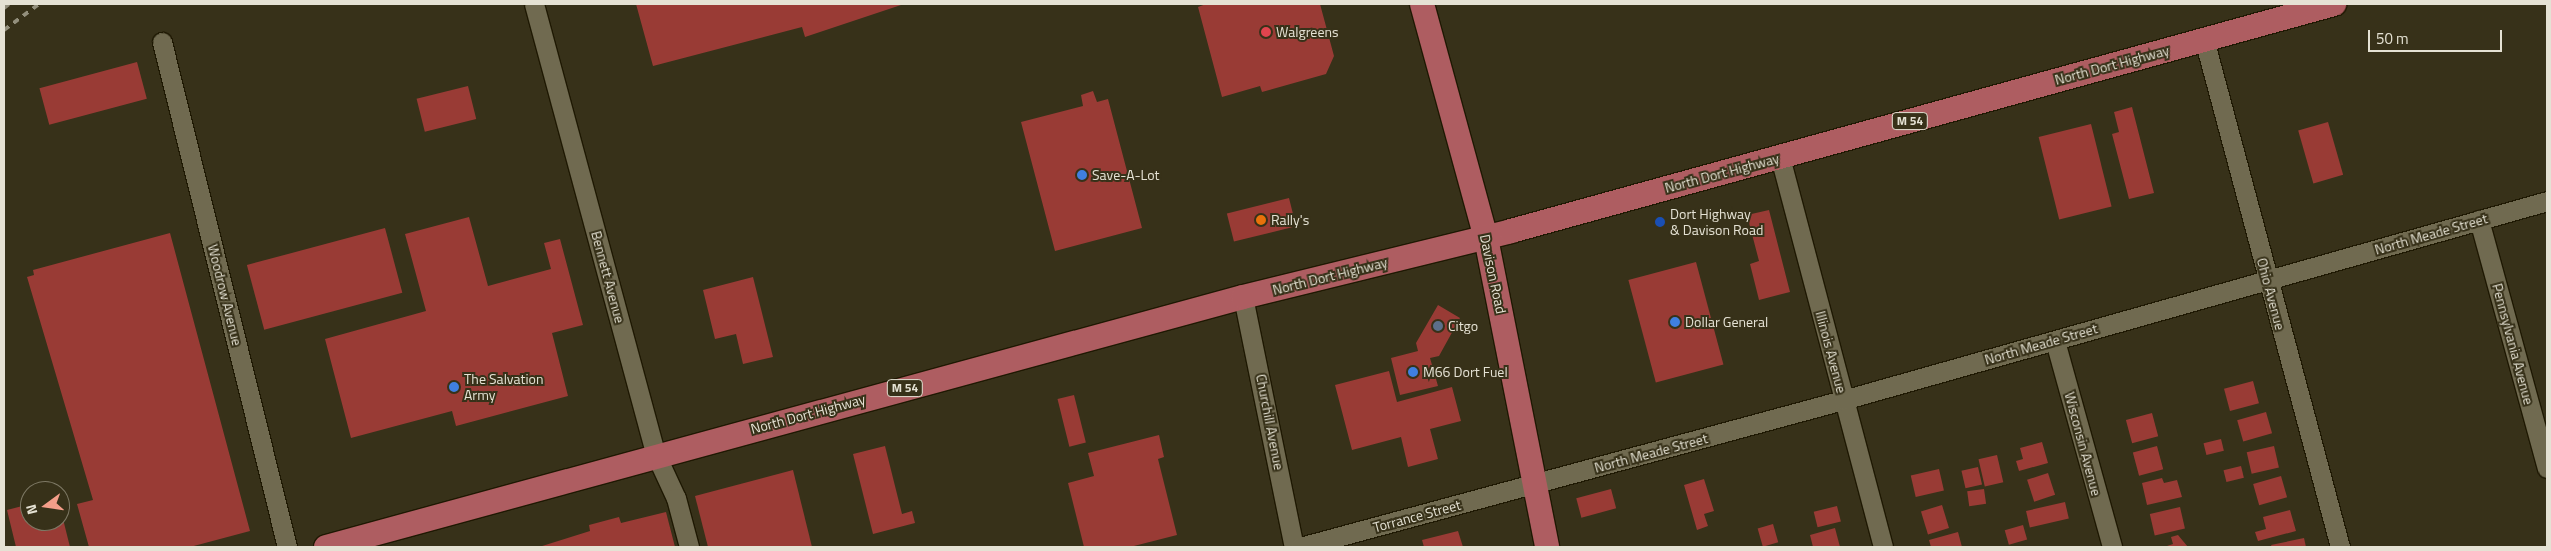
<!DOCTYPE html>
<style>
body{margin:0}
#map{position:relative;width:2551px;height:551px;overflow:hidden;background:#373119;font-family:"Titillium Web",sans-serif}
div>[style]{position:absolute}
.building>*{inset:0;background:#993b35;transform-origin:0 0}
.roads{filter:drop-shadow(1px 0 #1f1903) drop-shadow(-1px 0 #1f1903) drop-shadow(0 1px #1f1903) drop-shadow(0 -1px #1f1903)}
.minor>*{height:19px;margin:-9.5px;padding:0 9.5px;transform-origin:9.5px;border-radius:9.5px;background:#706a50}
.major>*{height:24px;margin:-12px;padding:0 12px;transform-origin:12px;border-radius:12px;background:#ae5d61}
.rail>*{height:4px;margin-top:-2px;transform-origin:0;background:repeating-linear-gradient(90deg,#938f7c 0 6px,transparent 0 12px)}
.dots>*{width:14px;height:14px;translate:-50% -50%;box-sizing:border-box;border:2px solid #373119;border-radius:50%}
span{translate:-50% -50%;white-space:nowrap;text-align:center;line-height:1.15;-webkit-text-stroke:4px #373119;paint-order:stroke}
.shield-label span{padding:1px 4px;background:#373119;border:1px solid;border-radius:4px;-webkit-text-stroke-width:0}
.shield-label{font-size:12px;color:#e5e2d4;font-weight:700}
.poi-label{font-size:14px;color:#e5e2d4}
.left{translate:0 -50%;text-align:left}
.street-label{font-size:14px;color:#e5e2d4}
.frame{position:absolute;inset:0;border:5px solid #e5e2d4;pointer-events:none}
.north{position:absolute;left:20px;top:481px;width:50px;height:50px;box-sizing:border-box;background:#373119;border:1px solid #7d7864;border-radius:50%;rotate:256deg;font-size:14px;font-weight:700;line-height:20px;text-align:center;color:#e5e2d4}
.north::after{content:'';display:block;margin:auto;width:18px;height:22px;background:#f49e89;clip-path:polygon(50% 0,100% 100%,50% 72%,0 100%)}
.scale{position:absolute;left:2368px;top:30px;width:134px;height:22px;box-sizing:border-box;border:2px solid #e5e2d4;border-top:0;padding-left:6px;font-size:15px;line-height:18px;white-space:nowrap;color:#e5e2d4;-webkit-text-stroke:4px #373119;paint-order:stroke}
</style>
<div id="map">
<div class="building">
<div style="clip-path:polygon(636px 4px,904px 4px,805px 37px,802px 27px,653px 66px)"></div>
<div style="clip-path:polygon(1206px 4px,1320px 4px,1334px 56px,1326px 74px,1262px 92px,1260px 86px,1222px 97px,1198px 7px)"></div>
<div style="left:137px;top:62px;width:38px;height:101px;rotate:75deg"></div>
<div style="left:468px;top:86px;width:34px;height:53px;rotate:76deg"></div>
<div style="clip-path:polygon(1093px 91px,1097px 102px,1108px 99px,1142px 228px,1055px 251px,1021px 122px,1083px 106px,1081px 95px)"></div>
<div style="clip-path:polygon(2132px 107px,2154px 193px,2129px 199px,2112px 134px,2119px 132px,2114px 112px)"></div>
<div style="left:2328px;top:122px;width:55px;height:31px;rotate:74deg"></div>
<div style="left:2091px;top:124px;width:85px;height:54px;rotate:76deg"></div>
<div style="left:1289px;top:198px;width:29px;height:64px;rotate:76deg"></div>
<div style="clip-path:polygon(1769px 210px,1790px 292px,1759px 300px,1750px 264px,1759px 261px,1747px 215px)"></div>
<div style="clip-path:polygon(469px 217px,488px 286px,551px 269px,544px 243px,560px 239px,583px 325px,552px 333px,568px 396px,456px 426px,452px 411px,351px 438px,325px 339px,426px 311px,405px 234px)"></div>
<div style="left:385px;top:228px;width:67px;height:143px;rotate:75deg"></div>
<div style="clip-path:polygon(170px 233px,250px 531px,190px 547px,89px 547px,77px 504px,93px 500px,27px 277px,34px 275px,33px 270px)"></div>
<div style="left:1696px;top:262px;width:106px;height:70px;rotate:75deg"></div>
<div style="clip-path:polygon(753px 277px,773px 357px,743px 364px,736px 334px,715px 339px,703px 290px)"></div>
<div style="clip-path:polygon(1438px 305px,1460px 318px,1439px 356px,1430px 358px,1438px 386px,1400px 395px,1391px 358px,1418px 351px,1416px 343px)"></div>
<div style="clip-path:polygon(1389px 371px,1397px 402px,1452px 387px,1461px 421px,1430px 429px,1438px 459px,1408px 467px,1401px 437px,1352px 450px,1335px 385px)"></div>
<div style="left:2253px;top:381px;width:23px;height:30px;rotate:75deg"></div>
<div style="left:1074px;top:395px;width:49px;height:17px;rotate:76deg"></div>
<div style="left:2266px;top:412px;width:22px;height:30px;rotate:74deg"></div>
<div style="left:2152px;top:413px;width:24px;height:27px;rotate:75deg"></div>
<div style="clip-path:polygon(1159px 435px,1164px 457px,1158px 459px,1177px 535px,1130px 547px,1084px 547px,1068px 483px,1094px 476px,1088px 453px)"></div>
<div style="left:2221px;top:439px;width:12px;height:18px;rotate:76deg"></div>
<div style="clip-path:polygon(2042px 442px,2048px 463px,2019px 471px,2016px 461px,2023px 459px,2020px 448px)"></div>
<div style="clip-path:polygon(885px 446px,902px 514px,912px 511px,915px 523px,873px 534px,853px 454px)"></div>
<div style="left:2157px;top:446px;width:24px;height:25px;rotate:75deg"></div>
<div style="left:2274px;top:446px;width:22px;height:28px;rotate:77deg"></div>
<div style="left:1997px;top:455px;width:28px;height:19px;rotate:77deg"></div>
<div style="left:2241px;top:466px;width:12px;height:18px;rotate:76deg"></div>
<div style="left:1978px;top:467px;width:18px;height:17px;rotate:77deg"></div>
<div style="left:1939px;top:469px;width:22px;height:29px;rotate:77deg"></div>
<div style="clip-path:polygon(793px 470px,812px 547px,708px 547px,695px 496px)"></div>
<div style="left:2048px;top:473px;width:23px;height:22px;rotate:72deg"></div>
<div style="left:2281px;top:476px;width:22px;height:29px;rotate:74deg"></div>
<div style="clip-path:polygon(2162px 478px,2164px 483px,2177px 480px,2182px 497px,2147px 505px,2142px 483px)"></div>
<div style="clip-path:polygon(1704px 479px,1714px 511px,1704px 514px,1708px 526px,1697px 530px,1684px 485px)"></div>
<div style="left:1611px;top:489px;width:20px;height:36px;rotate:75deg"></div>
<div style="left:1984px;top:489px;width:15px;height:17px;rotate:82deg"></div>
<div style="left:2065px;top:502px;width:17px;height:40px;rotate:77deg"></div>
<div style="clip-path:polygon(30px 504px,30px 521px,60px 521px,61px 511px,70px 547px,16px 547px,7px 510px)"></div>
<div style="left:1942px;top:505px;width:24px;height:22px;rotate:73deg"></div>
<div style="left:1837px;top:506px;width:16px;height:24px;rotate:76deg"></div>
<div style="left:2180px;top:507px;width:22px;height:31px;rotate:77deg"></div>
<div style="clip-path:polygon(2290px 510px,2296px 531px,2258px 541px,2255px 532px,2266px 529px,2263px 517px)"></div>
<div style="clip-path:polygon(666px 512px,675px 547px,539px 547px,590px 531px,589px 525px,619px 517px,621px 523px)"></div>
<div style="left:1773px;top:524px;width:19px;height:16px;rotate:74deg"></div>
<div style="left:2023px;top:525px;width:15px;height:19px;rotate:74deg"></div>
<div style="clip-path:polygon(1835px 528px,1840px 547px,1813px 547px,1810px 535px)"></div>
<div style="clip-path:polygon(1458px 531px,1463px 547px,1424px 547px,1422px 540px)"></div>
<div style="clip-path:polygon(1958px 532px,1962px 547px,1931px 547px,1929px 540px)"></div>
<div style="clip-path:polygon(2178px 535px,2188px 547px,2164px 547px,2173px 544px,2171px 537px)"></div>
<div style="clip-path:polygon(2304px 538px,2306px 547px,2272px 547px,2271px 545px)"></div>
</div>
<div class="roads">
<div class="minor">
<div style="left:534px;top:4px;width:467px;rotate:74.9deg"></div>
<div style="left:656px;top:455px;width:47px;rotate:65.1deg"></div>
<div style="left:676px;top:498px;width:51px;rotate:75.1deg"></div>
<div style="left:2204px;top:39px;width:526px;rotate:75.01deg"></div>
<div style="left:162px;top:42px;width:520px;rotate:76.1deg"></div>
<div style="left:1780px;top:157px;width:403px;rotate:75.2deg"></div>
<div style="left:2479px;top:220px;width:257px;rotate:74.7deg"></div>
<div style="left:1243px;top:297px;width:255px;rotate:78.5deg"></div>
<div style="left:2055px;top:341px;width:214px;rotate:74.5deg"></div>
<div style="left:1300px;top:547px;width:563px;rotate:-15.15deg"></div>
<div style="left:1843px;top:400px;width:732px;rotate:-15.78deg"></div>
</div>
<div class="major">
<div style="left:1422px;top:4px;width:243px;rotate:74.7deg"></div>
<div style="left:1486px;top:238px;width:315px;rotate:78.8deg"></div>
<div style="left:326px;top:547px;width:950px;rotate:-15.25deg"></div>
<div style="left:1243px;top:297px;width:276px;rotate:-13.8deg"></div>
<div style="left:1511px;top:231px;width:854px;rotate:-15.42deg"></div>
</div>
</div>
<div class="rail">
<div style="left:4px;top:8px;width:6px;rotate:-39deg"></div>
<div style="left:4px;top:30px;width:44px;rotate:-36.6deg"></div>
</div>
<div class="dots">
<div style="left:1266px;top:32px;background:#e0444e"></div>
<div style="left:1082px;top:175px;background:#3f7fe0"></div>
<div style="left:1261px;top:220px;background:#e8710a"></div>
<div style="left:1660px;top:222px;background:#1a4fb4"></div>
<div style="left:1675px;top:322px;background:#3f7fe0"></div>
<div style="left:1438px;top:326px;background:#5c6f8a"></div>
<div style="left:1413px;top:372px;background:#3f7fe0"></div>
<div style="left:454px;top:387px;background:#3f7fe0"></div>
</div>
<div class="shield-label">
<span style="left:1910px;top:121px">M 54</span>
<span style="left:905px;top:388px">M 54</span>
</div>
<div class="poi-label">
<span class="left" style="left:1276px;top:32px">Walgreens</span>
<span class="left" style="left:1092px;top:175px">Save-A-Lot</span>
<span class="left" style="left:1670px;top:222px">Dort Highway<br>&amp; Davison Road</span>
<span class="left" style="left:1271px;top:220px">Rally's</span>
<span class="left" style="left:1685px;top:322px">Dollar General</span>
<span class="left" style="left:1448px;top:326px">Citgo</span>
<span class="left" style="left:1423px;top:372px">M66 Dort Fuel</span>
<span class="left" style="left:464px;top:387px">The Salvation<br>Army</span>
</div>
<div class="street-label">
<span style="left:2112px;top:65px;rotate:-15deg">North Dort Highway</span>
<span style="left:1722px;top:173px;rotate:-15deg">North Dort Highway</span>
<span style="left:2431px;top:234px;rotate:-16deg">North Meade Street</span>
<span style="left:1493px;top:274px;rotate:78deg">Davison Road</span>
<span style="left:1330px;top:276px;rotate:-14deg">North Dort Highway</span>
<span style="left:608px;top:277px;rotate:75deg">Bennett Avenue</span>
<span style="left:2271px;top:294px;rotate:75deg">Ohio Avenue</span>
<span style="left:225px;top:295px;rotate:76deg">Woodrow Avenue</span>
<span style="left:2041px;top:344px;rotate:-16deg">North Meade Street</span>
<span style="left:2513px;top:344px;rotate:75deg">Pennsylvania Avenue</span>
<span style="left:1831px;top:352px;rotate:75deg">Illinois Avenue</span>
<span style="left:808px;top:414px;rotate:-15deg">North Dort Highway</span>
<span style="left:1270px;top:422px;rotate:79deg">Churchill Avenue</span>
<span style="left:2083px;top:444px;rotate:75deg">Wisconsin Avenue</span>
<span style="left:1651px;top:453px;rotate:-15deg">North Meade Street</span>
<span style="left:1417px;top:516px;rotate:-15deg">Torrance Street</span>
</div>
<div class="frame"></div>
<div class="north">N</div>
<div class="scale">50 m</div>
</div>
